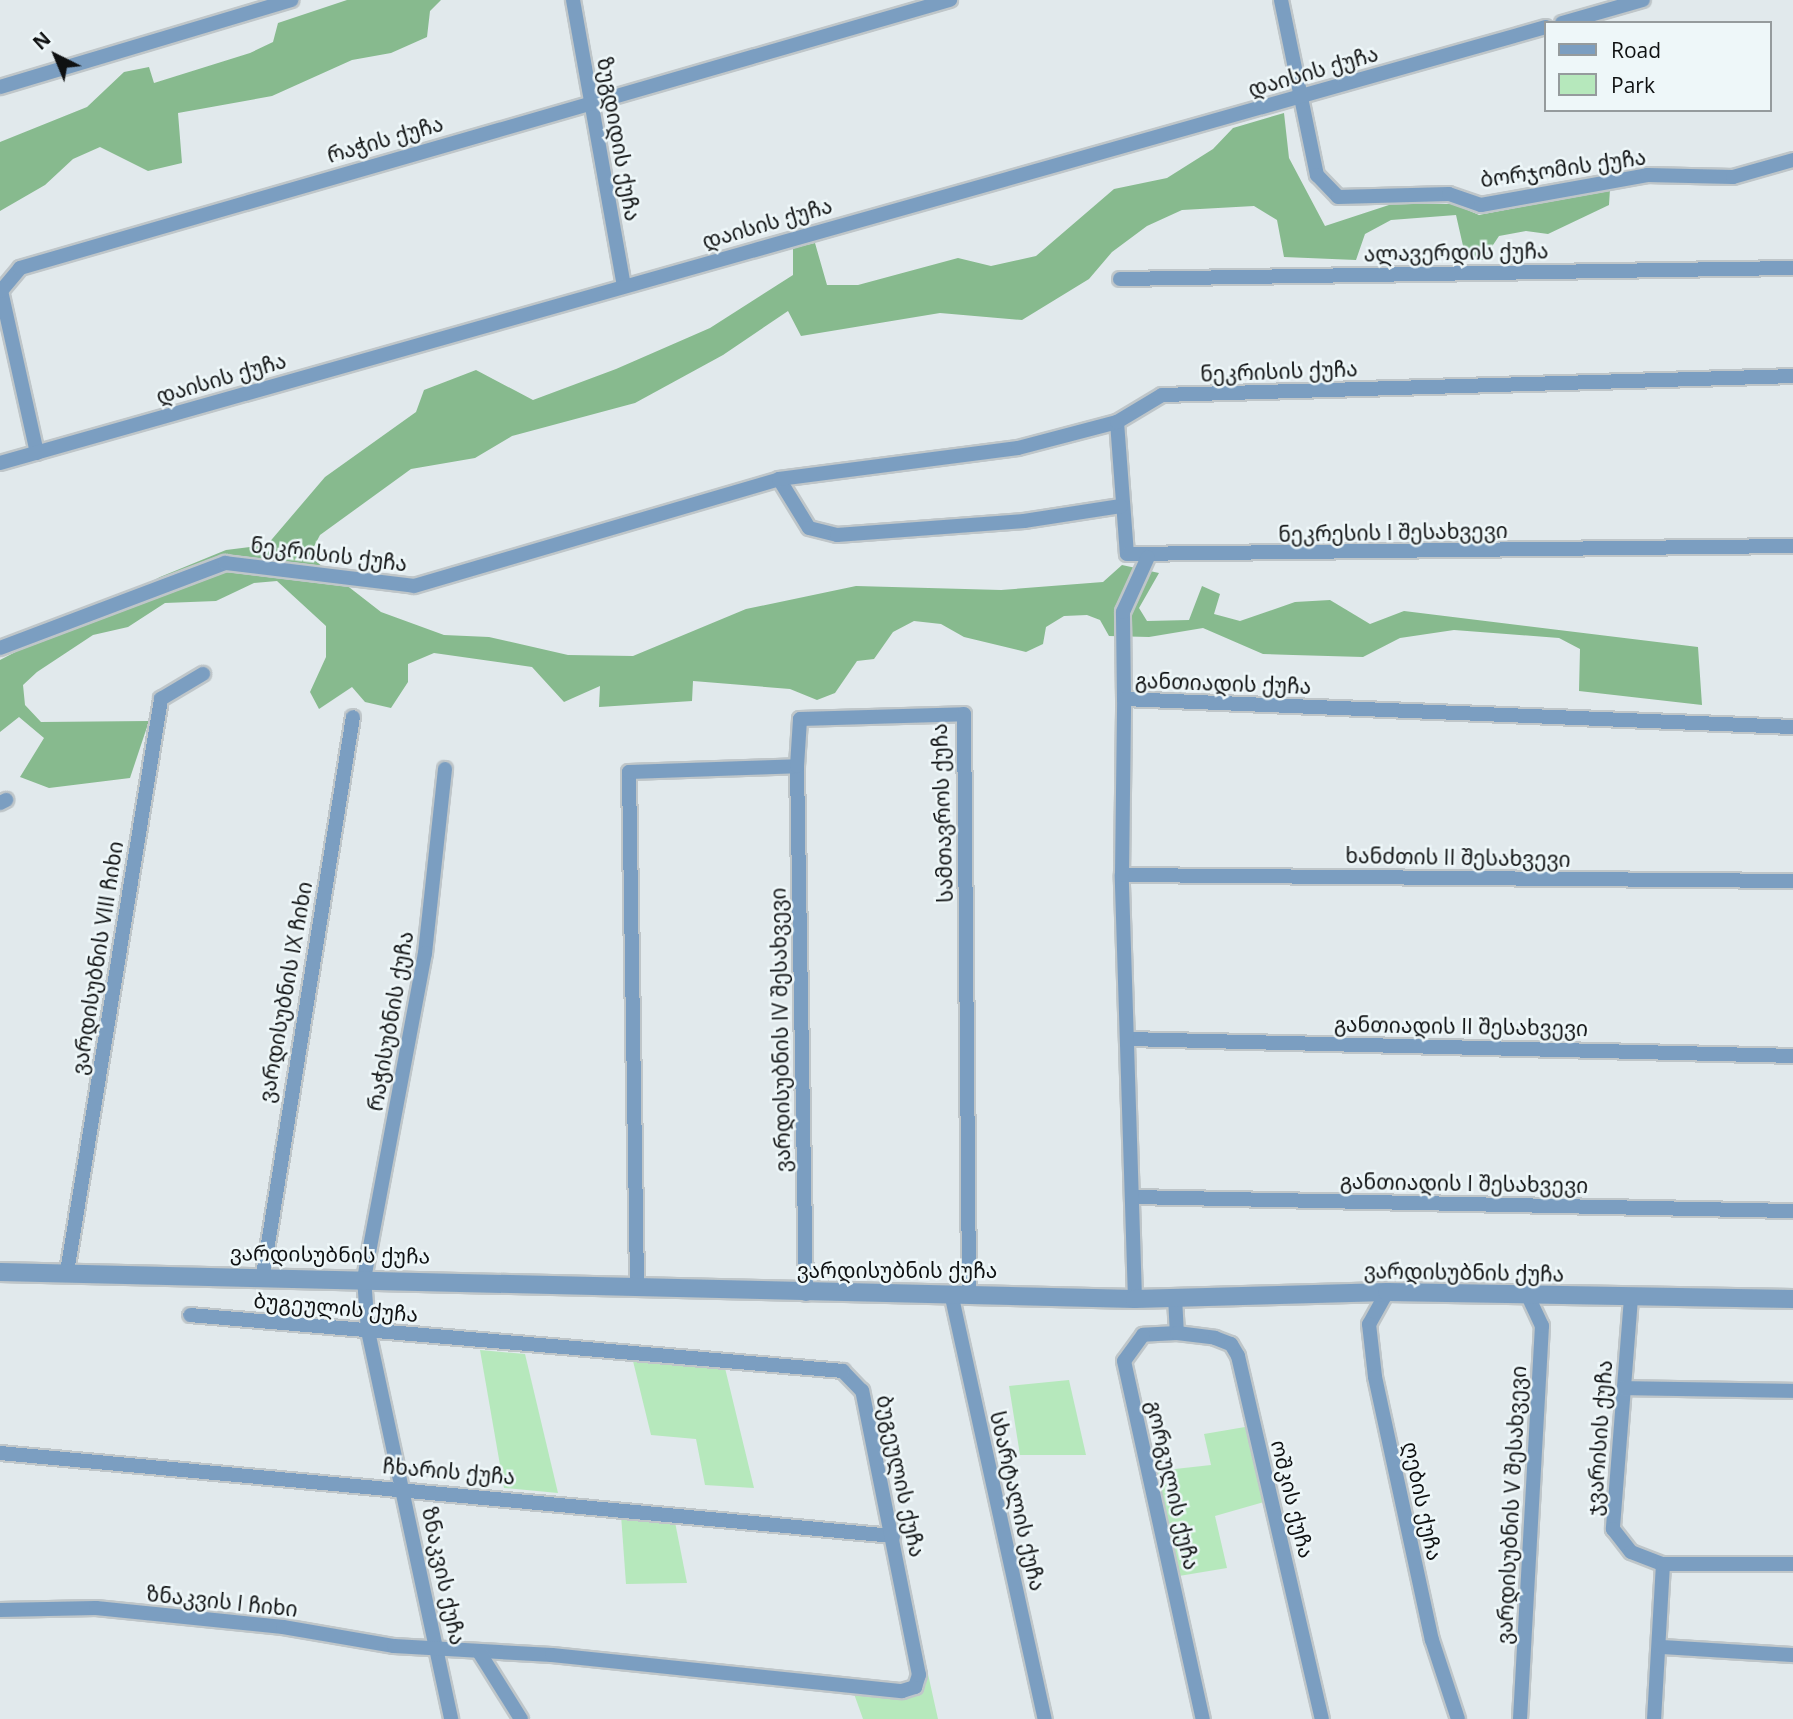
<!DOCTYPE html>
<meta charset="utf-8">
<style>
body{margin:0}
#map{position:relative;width:1793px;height:1719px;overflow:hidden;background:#e1e9ec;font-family:"Open Sans","Noto Sans Georgian",sans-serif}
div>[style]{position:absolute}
.green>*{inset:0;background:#b6e8bc}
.forest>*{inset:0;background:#87ba8e}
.roads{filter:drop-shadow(2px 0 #bfc6c9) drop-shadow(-2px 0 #bfc6c9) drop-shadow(0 2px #bfc6c9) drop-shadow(0 -2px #bfc6c9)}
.minor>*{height:14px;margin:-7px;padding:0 7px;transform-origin:7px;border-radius:7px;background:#7b9ec1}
.tertiary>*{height:18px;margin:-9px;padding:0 9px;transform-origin:9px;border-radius:9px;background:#7b9ec1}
span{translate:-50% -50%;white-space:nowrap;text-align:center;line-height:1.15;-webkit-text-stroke:5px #eef7f9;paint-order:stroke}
.street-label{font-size:21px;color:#0f1112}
.legend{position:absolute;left:1544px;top:21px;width:228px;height:91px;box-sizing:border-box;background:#eef7f9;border:2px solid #959b9d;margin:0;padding:9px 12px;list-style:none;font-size:21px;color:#0f1112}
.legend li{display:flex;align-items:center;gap:14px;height:35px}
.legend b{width:35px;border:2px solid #959b9d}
.north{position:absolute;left:21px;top:21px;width:70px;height:70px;-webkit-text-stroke:5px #eef7f9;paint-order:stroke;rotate:317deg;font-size:19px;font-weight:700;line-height:28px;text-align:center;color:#0f1112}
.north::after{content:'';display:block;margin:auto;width:24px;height:32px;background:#0f1112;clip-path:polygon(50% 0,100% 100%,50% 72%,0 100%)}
</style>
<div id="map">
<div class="green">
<div style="clip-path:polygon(480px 1350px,525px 1354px,558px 1493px,504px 1488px)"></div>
<div style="clip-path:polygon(633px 1361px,725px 1368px,754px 1488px,705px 1485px,696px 1439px,651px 1435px)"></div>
<div style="clip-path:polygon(1069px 1380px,1086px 1455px,1020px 1455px,1009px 1386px)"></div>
<div style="clip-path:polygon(1245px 1427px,1264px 1502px,1215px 1516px,1227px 1568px,1179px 1576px,1157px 1471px,1211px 1465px,1204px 1434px)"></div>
<div style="clip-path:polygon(621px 1515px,675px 1522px,687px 1583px,626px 1584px)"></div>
<div style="clip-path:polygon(928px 1674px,938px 1719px,863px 1719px,853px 1691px,908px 1697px,921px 1690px)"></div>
</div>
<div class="forest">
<div style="clip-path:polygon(347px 0,441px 0,430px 11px,427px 37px,391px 53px,352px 60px,272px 96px,178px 113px,182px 163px,148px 171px,100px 147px,73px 159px,45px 185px,0 211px,0 142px,87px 107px,124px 72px,149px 67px,154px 83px,250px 53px,273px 42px,278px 23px)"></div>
<div style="clip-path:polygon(1284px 113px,1289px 158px,1325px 226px,1392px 204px,1454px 204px,1479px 215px,1610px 189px,1609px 205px,1548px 234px,1526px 231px,1499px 236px,1483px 260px,1466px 259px,1456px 215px,1391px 220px,1365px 234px,1356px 260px,1284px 257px,1277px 220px,1254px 206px,1182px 210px,1147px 226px,1112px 252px,1089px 279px,1022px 320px,940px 313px,801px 336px,788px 311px,723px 355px,635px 403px,512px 436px,475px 458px,411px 469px,320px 535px,309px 556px,381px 612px,444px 635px,489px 637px,568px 655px,633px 656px,746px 609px,856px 586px,1001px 590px,1103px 582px,1122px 565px,1159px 573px,1139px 608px,1147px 621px,1189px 620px,1202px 586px,1220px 594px,1214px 614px,1240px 621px,1295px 602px,1330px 600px,1370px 624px,1404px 611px,1698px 647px,1702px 705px,1579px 691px,1580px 649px,1559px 638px,1454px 630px,1400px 638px,1363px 657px,1293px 655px,1263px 654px,1203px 628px,1149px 637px,1109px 636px,1100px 620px,1087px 615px,1064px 616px,1046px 627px,1043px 644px,1026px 652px,964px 637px,941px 624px,914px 621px,893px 632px,874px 659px,857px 661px,835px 693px,817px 700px,790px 689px,693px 681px,692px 701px,599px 707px,600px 686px,564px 702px,532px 667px,434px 653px,408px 664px,408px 682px,391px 708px,365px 702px,352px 687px,319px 709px,310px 692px,326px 657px,326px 626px,277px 581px,254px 583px,216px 601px,165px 603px,128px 627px,93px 635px,37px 672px,23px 685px,25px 705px,41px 722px,149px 721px,130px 778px,49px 788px,20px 777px,44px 738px,19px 717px,0 732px,0 660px,160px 577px,226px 550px,267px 545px,325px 477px,416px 412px,424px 390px,476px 370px,533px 400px,616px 369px,710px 328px,793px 275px,793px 248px,815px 243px,827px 285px,858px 285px,958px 258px,991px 266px,1036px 256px,1114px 189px,1167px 178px,1213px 149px,1233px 128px)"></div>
</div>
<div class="roads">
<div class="minor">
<div style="left:573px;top:0;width:290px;rotate:79.9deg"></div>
<div style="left:1281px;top:0;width:179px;rotate:78.4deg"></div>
<div style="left:1317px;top:175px;width:30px;rotate:46deg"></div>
<div style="left:1338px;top:197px;width:111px;rotate:-1.5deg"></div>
<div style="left:1449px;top:194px;width:34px;rotate:19deg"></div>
<div style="left:1481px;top:205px;width:169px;rotate:-10.2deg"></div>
<div style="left:1647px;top:175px;width:86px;rotate:1.3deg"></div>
<div style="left:1733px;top:177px;width:62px;rotate:-15.8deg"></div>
<div style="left:1562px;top:23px;width:84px;rotate:-15.9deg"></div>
<div style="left:0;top:87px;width:304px;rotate:-16.6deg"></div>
<div style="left:1120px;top:279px;width:673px;rotate:-0.94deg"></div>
<div style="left:1117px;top:422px;width:132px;rotate:85.7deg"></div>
<div style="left:1127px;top:554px;width:666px;rotate:-0.69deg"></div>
<div style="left:37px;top:453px;width:166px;rotate:-102.5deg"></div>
<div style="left:1px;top:291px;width:30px;rotate:-50deg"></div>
<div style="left:20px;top:268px;width:968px;rotate:-16.08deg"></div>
<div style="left:0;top:463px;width:1606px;rotate:-15.75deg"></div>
<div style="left:779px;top:479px;width:57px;rotate:58.5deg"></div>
<div style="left:809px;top:528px;width:29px;rotate:14deg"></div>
<div style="left:837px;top:535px;width:188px;rotate:-4.3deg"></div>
<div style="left:1024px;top:521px;width:98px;rotate:-8.8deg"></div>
<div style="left:0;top:648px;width:241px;rotate:-20.7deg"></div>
<div style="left:225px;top:563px;width:190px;rotate:6.9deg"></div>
<div style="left:414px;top:586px;width:380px;rotate:-16.3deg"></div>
<div style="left:779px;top:479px;width:241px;rotate:-7.4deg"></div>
<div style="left:1018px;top:448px;width:102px;rotate:-14.7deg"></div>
<div style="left:1117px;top:422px;width:52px;rotate:-31deg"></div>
<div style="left:1162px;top:395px;width:631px;rotate:-1.72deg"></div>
<div style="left:1124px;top:699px;width:87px;rotate:-90.7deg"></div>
<div style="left:1123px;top:612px;width:60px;rotate:-65.6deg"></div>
<div style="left:797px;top:766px;width:528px;rotate:89.02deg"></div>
<div style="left:445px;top:769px;width:185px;rotate:96.2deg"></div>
<div style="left:425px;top:953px;width:331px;rotate:100.6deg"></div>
<div style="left:364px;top:1278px;width:53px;rotate:85.7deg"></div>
<div style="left:368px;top:1331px;width:397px;rotate:77.9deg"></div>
<div style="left:0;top:803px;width:7px;rotate:-27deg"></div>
<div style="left:1122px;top:875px;width:671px;rotate:0.51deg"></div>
<div style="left:1128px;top:1039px;width:665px;rotate:1.46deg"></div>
<div style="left:1133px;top:1197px;width:660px;rotate:1.22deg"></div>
<div style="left:67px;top:1272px;width:581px;rotate:-80.68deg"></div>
<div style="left:161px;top:699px;width:49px;rotate:-30.8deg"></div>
<div style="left:263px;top:1275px;width:565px;rotate:-80.84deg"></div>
<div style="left:637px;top:1283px;width:511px;rotate:-90.9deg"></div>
<div style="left:629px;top:772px;width:168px;rotate:-2deg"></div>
<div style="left:797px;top:766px;width:47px;rotate:-86.3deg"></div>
<div style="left:800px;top:719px;width:164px;rotate:-1.7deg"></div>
<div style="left:964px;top:714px;width:578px;rotate:89.5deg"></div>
<div style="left:1387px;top:1292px;width:37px;rotate:119deg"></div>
<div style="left:1369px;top:1324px;width:53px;rotate:83.5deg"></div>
<div style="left:1375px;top:1377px;width:269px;rotate:77.8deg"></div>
<div style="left:1432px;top:1640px;width:83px;rotate:71.8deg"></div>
<div style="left:951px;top:1293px;width:436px;rotate:77.6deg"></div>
<div style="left:1175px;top:1297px;width:36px;rotate:87deg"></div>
<div style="left:1177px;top:1333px;width:34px;rotate:177deg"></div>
<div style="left:1143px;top:1335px;width:32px;rotate:126deg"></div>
<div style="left:1124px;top:1361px;width:367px;rotate:77.6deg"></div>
<div style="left:1631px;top:1298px;width:232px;rotate:94.5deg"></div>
<div style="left:1613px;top:1529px;width:29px;rotate:52deg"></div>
<div style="left:1631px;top:1552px;width:34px;rotate:21deg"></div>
<div style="left:1663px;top:1564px;width:155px;rotate:93.3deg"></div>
<div style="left:1135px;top:1299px;width:424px;rotate:-91.8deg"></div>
<div style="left:1122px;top:875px;width:176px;rotate:-89.3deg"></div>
<div style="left:1124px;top:699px;width:670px;rotate:2.4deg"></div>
<div style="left:1177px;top:1333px;width:38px;rotate:7deg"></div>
<div style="left:1215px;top:1338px;width:17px;rotate:21deg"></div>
<div style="left:1231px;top:1344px;width:14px;rotate:60deg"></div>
<div style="left:1238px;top:1356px;width:373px;rotate:77deg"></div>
<div style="left:1624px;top:1388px;width:169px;rotate:1deg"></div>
<div style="left:0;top:1453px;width:897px;rotate:5.31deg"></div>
<div style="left:1663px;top:1564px;width:130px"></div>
<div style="left:0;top:1610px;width:96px;rotate:-1.2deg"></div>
<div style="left:96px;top:1608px;width:188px;rotate:5.8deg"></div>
<div style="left:283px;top:1627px;width:113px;rotate:9.7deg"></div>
<div style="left:394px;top:1646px;width:158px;rotate:3.3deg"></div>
<div style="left:552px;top:1655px;width:352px;rotate:5.9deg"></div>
<div style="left:902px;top:1691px;width:14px;rotate:-17deg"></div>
<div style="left:915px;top:1687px;width:13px;rotate:-72deg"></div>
<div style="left:919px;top:1675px;width:290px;rotate:-101.3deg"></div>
<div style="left:862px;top:1391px;width:28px;rotate:-134deg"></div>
<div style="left:843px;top:1371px;width:655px;rotate:-175.1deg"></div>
<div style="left:1661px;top:1647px;width:132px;rotate:3.5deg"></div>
<div style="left:479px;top:1652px;width:79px;rotate:57.9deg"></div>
<div style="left:1520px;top:1719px;width:394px;rotate:-86.8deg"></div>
<div style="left:1542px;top:1326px;width:33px;rotate:-115deg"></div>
</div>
<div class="tertiary">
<div style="left:0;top:1272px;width:1135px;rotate:1.36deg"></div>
<div style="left:1135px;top:1299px;width:252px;rotate:-1.6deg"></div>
<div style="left:1387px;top:1292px;width:406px;rotate:1deg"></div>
</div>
</div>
<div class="street-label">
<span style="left:1313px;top:71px;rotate:-16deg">დაისის ქუჩა</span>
<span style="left:385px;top:139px;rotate:-16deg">რაჭის ქუჩა</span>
<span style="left:619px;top:139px;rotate:80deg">ზუგდიდის ქუჩა</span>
<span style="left:1563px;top:168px;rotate:-8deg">ბორჯომის ქუჩა</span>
<span style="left:767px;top:223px;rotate:-16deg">დაისის ქუჩა</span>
<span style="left:1456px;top:252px;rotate:-1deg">ალავერდის ქუჩა</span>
<span style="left:1279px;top:371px;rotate:-2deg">ნეკრისის ქუჩა</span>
<span style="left:221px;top:378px;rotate:-16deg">დაისის ქუჩა</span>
<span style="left:1393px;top:532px;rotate:-1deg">ნეკრესის I შესახვევი</span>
<span style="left:329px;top:554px;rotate:7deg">ნეკრისის ქუჩა</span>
<span style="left:1223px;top:683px;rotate:2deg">განთიადის ქუჩა</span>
<span style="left:942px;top:813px;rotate:-92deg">სამთავროს ქუჩა</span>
<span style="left:1458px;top:857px;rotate:1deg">ხანძთის II შესახვევი</span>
<span style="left:97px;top:958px;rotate:-81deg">ვარდისუბნის VIII ჩიხი</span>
<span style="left:285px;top:992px;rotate:-80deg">ვარდისუბნის IX ჩიხი</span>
<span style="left:390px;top:1021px;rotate:-80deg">რაჭისუბნის ქუჩა</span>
<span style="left:1461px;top:1026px;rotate:1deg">განთიადის II შესახვევი</span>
<span style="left:780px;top:1030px;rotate:-91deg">ვარდისუბნის IV შესახვევი</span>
<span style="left:1464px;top:1183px;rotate:1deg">განთიადის I შესახვევი</span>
<span style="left:330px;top:1254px;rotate:1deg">ვარდისუბნის ქუჩა</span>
<span style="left:897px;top:1270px">ვარდისუბნის ქუჩა</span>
<span style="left:1464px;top:1272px;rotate:1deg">ვარდისუბნის ქუჩა</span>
<span style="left:336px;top:1307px;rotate:5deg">ბუგეულის ქუჩა</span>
<span style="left:1599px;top:1438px;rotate:-86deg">ჯვარისის ქუჩა</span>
<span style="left:449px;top:1471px;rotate:5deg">ჩხარის ქუჩა</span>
<span style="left:901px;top:1476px;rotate:78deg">ბუგეულის ქუჩა</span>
<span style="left:1173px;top:1485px;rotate:77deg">გორგულის ქუჩა</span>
<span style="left:1293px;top:1499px;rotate:76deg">ოშკის ქუჩა</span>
<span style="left:1018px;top:1501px;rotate:77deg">სხარტალის ქუჩა</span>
<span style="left:1423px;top:1501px;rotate:78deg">ღების ქუჩა</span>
<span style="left:1511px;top:1505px;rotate:-87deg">ვარდისუბნის V შესახვევი</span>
<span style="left:444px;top:1576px;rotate:78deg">ზნაკვის ქუჩა</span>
<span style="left:222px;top:1601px;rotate:6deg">ზნაკვის I ჩიხი</span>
</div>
<ul class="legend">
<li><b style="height:9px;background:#7b9ec1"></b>Road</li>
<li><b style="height:19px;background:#b6e8bc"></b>Park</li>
</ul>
<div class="north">N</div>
</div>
